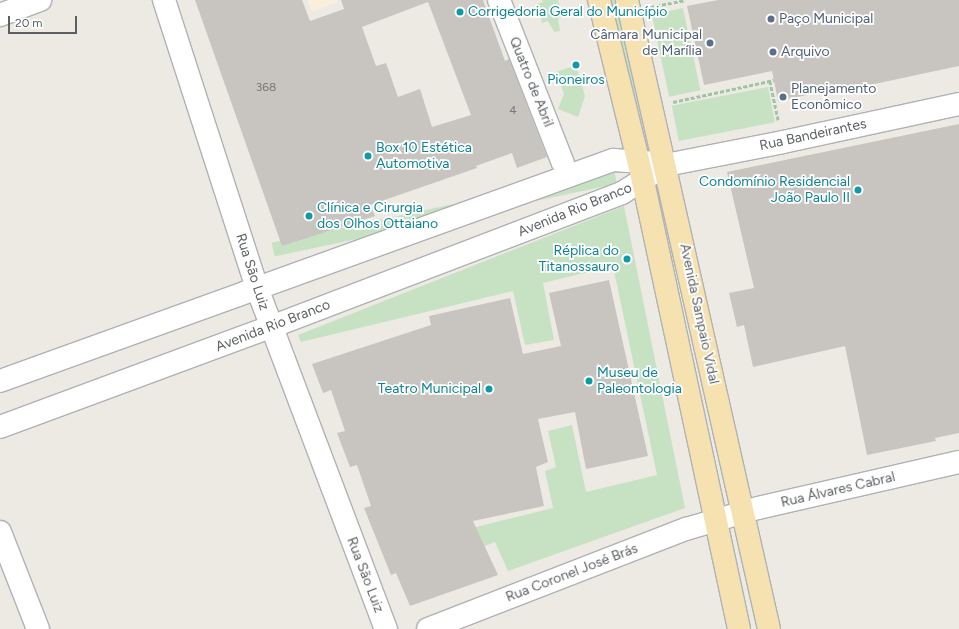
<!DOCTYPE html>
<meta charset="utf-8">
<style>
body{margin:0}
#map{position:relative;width:959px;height:629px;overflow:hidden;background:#edeae4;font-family:Figtree,sans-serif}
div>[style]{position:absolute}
.commercial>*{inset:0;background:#faefdc}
.green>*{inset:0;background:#c7e2c3;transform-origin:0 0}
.building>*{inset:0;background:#c8c5c1}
.path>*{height:2.5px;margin-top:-1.25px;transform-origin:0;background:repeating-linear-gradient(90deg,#9fc4a4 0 4px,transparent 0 6px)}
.roads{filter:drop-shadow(1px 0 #afb2b5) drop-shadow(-1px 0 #afb2b5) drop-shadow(0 1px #afb2b5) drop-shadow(0 -1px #afb2b5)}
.street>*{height:22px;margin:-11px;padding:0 11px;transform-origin:11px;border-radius:11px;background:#fff}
.secondary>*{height:22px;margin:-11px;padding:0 11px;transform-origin:11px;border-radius:11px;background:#fff}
.primary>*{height:22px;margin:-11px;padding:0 11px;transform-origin:11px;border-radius:11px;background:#f6e1b0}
.dots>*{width:11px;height:11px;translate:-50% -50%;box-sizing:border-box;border:2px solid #fff;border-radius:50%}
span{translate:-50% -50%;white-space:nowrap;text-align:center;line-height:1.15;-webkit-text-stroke:3.5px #fff;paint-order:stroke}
.number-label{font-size:12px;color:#77797a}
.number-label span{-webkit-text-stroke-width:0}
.culture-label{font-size:14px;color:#0d838f}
.left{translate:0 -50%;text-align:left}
.right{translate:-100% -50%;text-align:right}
.service-label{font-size:14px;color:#4e5e75}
.street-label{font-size:14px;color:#5c6063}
.scale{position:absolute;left:8px;top:16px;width:69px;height:18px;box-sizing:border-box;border:2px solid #5c6063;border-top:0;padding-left:5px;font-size:12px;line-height:14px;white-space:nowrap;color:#5c6063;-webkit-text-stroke:3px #fff;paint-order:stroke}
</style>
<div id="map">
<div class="commercial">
<div style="clip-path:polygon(307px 0,337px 0,338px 2px,312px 12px)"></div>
</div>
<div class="green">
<div style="clip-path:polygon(542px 0,558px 0,563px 16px,558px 18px,560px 31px,554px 32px,548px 21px,542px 23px,537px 4px,543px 2px)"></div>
<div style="clip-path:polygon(609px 0,618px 0,645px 122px,638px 123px)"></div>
<div style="left:683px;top:8px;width:84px;height:32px;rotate:78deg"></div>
<div style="clip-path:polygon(576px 65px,585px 96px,578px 117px,558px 109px,564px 94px,556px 72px)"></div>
<div style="left:768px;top:87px;width:36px;height:98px;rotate:79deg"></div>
<div style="left:614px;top:170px;width:14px;height:350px;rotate:78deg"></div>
<div style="clip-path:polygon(624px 206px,685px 508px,508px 571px,495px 542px,480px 548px,472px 528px,553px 508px,545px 471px,556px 467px,548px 431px,572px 425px,586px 492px,657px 475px,613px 266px,543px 283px,554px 340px,525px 345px,513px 291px,301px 342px,298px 335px)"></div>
</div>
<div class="building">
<div style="clip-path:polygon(evenodd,195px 0,302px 0,310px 21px,344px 9px,341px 0,483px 0,505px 61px,509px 59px,547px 157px,517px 168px,512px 153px,476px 166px,477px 168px,370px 205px,375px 216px,282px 246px,195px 0,428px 2px,471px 115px,432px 127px,420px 89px,398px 97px,386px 63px,376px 66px,362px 27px,428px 2px)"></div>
<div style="clip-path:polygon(718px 0,959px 0,959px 66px,879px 83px,831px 92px,831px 90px,778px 101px,772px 71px,704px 85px,687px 6px)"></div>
<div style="clip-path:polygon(959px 124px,959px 433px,935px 438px,936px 441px,867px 455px,845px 346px,753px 367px,744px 325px,737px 327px,729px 293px,754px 288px,727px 172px)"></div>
<div style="clip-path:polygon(609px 280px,648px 456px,586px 469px,575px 412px,538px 419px,548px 462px,536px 467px,544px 506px,473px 521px,498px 575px,410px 606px,396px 573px,391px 575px,364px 508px,371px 506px,357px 465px,350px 467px,337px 433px,345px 431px,331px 390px,323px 393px,312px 364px,431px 325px,429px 316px,510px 298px,523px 354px,561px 346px,549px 293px)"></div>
</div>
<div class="path">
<div style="left:650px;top:7px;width:36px;rotate:-11deg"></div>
<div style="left:770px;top:81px;width:40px;rotate:78deg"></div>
<div style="left:673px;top:102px;width:103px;rotate:-12.3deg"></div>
</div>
<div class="roads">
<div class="street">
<div style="left:164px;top:0;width:303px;rotate:72.1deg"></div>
<div style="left:257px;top:288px;width:365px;rotate:69.3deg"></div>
<div style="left:499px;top:0;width:175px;rotate:68.6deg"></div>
<div style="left:0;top:15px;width:43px;rotate:-20.6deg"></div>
<div style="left:666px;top:165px;width:119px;rotate:-11.1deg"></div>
<div style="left:783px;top:142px;width:180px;rotate:-12.2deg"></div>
<div style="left:0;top:532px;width:104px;rotate:68.6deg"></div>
</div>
<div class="secondary">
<div style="left:0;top:381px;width:652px;rotate:-19.83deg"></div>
<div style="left:613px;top:160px;width:44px;rotate:3.9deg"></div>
<div style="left:0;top:427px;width:289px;rotate:-20.3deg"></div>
<div style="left:271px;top:327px;width:376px;rotate:-20.9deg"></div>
<div style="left:622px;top:193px;width:52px;rotate:-32.5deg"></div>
<div style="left:428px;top:629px;width:277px;rotate:-21.2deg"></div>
<div style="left:686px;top:529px;width:75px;rotate:-16.3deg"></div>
<div style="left:758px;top:508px;width:206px;rotate:-12.9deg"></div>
</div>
<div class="primary">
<div style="left:599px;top:0;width:186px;rotate:76.3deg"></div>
<div style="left:643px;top:181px;width:458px;rotate:77.9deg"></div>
<div style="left:627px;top:0;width:645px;rotate:77.28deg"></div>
</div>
</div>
<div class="dots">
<div style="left:460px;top:12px;background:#0f9aa8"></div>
<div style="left:771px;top:19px;background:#5c6f8a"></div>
<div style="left:710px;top:43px;background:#5c6f8a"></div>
<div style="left:773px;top:52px;background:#5c6f8a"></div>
<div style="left:576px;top:65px;background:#0f9aa8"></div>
<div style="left:783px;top:97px;background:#5c6f8a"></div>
<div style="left:368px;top:156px;background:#0f9aa8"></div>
<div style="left:858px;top:190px;background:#0f9aa8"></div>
<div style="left:309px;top:216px;background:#0f9aa8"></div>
<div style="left:627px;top:259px;background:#0f9aa8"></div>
<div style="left:589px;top:381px;background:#0f9aa8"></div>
<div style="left:489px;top:389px;background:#0f9aa8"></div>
</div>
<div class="number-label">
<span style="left:266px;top:88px">368</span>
<span style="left:513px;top:111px">4</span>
</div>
<div class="culture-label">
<span class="left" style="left:468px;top:12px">Corrigedoria Geral do Município</span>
<span style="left:576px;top:80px">Pioneiros</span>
<span class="left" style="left:376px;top:156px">Box 10 Estética<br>Automotiva</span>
<span class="right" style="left:850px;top:190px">Condomínio Residencial<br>João Paulo II</span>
<span class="left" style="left:317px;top:216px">Clínica e Cirurgia<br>dos Olhos Ottaiano</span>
<span class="right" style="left:619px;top:259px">Réplica do<br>Titanossauro</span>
<span class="left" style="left:597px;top:381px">Museu de<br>Paleontologia</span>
<span class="right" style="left:481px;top:389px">Teatro Municipal</span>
</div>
<div class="service-label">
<span class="left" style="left:779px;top:19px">Paço Municipal</span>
<span class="right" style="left:702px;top:43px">Câmara Municipal<br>de Marília</span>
<span class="left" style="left:781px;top:52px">Arquivo</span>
<span class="left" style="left:791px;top:97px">Planejamento<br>Econômico</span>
</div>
<div class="street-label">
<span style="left:531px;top:82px;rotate:68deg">Quatro de Abril</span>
<span style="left:813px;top:135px;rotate:-12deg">Rua Bandeirantes</span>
<span style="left:575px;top:210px;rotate:-22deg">Avenida Rio Branco</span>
<span style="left:252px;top:272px;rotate:72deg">Rua São Luiz</span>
<span style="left:699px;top:314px;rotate:78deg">Avenida Sampaio Vidal</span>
<span style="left:273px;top:326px;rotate:-21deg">Avenida Rio Branco</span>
<span style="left:838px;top:490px;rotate:-13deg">Rua Álvares Cabral</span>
<span style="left:572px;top:573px;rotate:-21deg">Rua Coronel José Brás</span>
<span style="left:365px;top:575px;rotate:69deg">Rua São Luiz</span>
</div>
<div class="scale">20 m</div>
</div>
